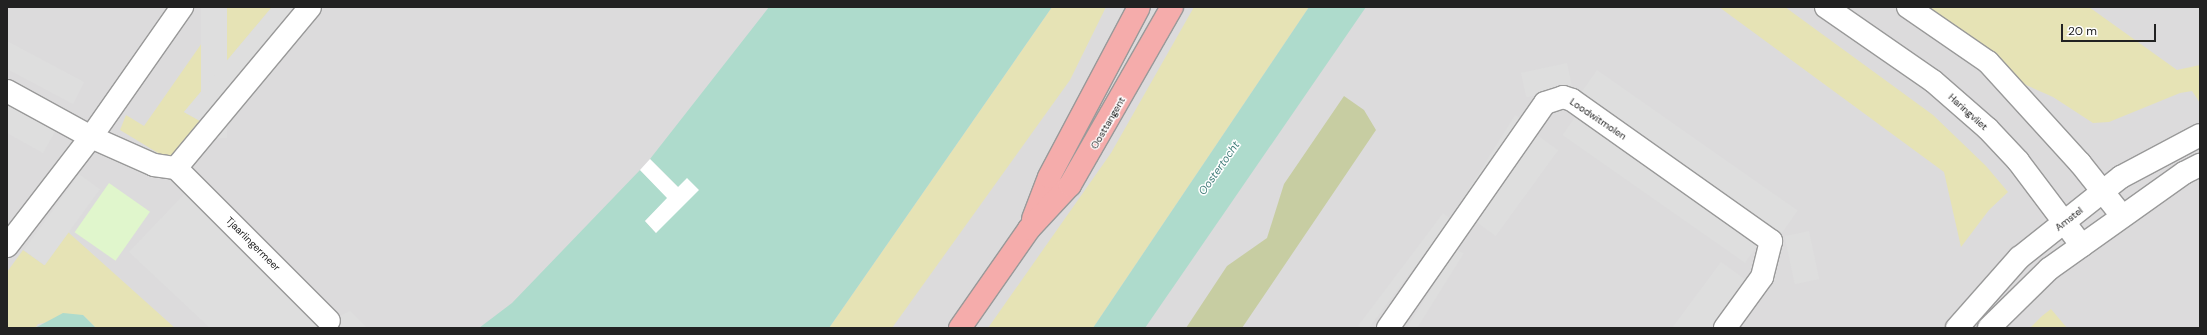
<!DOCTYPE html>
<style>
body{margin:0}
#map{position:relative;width:2207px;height:335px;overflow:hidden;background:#f1ebea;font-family:"DM Sans",sans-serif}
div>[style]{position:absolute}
.residential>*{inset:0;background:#dcdbdc;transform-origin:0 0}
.grass>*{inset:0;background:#e6e3b5}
.forest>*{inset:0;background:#c7cda2}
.park>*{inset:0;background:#e0f6cc;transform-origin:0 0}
.parking>*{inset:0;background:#dedede;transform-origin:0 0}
.water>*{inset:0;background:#aedbcc}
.pier>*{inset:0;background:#fff}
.roads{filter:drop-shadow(1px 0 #999) drop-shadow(-1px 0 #999) drop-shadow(0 1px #999) drop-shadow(0 -1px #999)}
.minor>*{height:22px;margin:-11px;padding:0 11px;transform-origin:11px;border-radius:11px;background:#fff}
.major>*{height:22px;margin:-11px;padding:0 11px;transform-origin:11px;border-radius:11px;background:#f5acab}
span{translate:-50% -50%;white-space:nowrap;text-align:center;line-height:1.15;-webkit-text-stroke:3px #fff;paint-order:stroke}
.street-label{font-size:10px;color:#222}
.water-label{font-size:11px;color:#417d79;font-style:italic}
.frame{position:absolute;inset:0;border:8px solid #222;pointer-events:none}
.scale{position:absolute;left:2061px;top:24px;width:95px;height:18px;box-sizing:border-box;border:2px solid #222;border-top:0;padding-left:5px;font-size:12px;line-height:14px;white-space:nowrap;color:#222;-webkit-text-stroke:3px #fff;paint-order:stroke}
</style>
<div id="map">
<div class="residential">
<div style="left:7px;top:7px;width:2193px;height:321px"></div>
</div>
<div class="grass">
<div style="clip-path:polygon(227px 7px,272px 7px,184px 112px,202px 122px,168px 159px,120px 130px,126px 115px,144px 126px)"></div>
<div style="clip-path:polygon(1052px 7px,1106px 7px,1070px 80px,892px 328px,829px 328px)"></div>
<div style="clip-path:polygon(1194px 7px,1309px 7px,1093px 328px,988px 328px,1111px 153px)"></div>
<div style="clip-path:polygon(1719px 7px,1785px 7px,1933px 115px,1986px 166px,2008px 192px,1989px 210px,1961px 247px,1944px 172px)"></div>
<div style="clip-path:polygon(1927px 7px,2089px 7px,2177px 70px,2200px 65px,2200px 103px,2192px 91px,2180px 93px,2109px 122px,2093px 123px,2053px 97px,2017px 81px)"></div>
<div style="clip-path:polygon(68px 232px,175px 328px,96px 328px,83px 315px,38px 324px,35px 328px,7px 328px,7px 272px,23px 250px,44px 265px)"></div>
<div style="clip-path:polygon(2051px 309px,2067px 328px,2030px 328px,2042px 316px)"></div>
</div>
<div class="forest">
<div style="clip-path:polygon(1344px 96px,1364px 110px,1376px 130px,1242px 328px,1186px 328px,1227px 266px,1267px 238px,1284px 184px)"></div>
</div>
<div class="park">
<div style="left:109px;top:183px;width:50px;height:60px;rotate:35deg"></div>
</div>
<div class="parking">
<div style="left:201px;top:7px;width:26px;height:131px"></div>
<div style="clip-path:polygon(272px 7px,299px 7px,202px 122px,184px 112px)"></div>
<div style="clip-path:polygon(7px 41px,84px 82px,73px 104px,7px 69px)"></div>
<div style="left:1567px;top:63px;width:25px;height:47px;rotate:78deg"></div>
<div style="left:1597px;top:70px;width:245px;height:29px;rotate:35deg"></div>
<div style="clip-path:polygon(7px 103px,56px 130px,43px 153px,7px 133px)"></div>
<div style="left:1515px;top:115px;width:9px;height:104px;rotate:32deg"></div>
<div style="left:1575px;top:117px;width:223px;height:22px;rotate:35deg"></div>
<div style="left:1537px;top:135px;width:26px;height:106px;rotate:36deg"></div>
<div style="left:79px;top:174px;width:26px;height:94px;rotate:36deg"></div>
<div style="clip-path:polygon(193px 185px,329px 321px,350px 311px,367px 328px,210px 328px,129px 252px)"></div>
<div style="left:1443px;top:213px;width:10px;height:141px;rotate:37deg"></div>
<div style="left:1809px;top:231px;width:49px;height:25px;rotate:78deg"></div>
<div style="left:1456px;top:249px;width:9px;height:97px;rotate:32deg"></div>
<div style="clip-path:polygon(1721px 262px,1746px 280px,1710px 328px,1672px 328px)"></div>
</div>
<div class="water">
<div style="clip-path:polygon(769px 7px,1052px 7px,829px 328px,479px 328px,512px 303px,640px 170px,668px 198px,645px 221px,656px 233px,678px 187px,650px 159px)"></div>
<div style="clip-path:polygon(1309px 7px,1366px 7px,1145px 328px,1093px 328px)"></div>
<div style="clip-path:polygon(63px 313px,83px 315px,96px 328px,35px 328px)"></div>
</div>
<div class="pier">
<div style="clip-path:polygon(650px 159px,678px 187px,687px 178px,699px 190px,656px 233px,645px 221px,667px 198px,640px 170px)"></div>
</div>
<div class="roads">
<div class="minor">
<div style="left:1826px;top:7px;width:130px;rotate:34.7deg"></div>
<div style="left:1933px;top:81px;width:73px;rotate:41.1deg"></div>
<div style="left:1988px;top:129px;width:44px;rotate:46.8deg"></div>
<div style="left:2018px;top:161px;width:106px;rotate:53deg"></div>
<div style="left:1908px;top:7px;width:97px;rotate:34.5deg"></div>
<div style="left:1988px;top:62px;width:137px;rotate:47.7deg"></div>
<div style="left:2080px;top:163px;width:68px;rotate:51.6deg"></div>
<div style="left:7px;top:91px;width:96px;rotate:28.7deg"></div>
<div style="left:91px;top:137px;width:69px;rotate:24deg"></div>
<div style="left:154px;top:165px;width:22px;rotate:8deg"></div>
<div style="left:176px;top:168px;width:209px;rotate:-50.2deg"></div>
<div style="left:176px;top:168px;width:216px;rotate:45deg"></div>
<div style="left:7px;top:246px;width:138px;rotate:-52.4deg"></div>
<div style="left:91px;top:137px;width:159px;rotate:-55deg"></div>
<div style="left:1388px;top:328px;width:274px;rotate:-55.1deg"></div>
<div style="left:1545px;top:103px;width:19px;rotate:-18deg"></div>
<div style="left:1563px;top:97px;width:9px;rotate:18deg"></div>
<div style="left:1572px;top:100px;width:244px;rotate:35.3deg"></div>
<div style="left:1771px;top:241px;width:37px;rotate:104deg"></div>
<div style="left:1762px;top:277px;width:63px;rotate:126deg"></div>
<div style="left:1957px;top:328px;width:94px;rotate:-48.5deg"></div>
<div style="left:2019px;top:258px;width:130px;rotate:-38.5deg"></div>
<div style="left:2121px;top:177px;width:89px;rotate:-28deg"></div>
<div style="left:1989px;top:328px;width:84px;rotate:-44.5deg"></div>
<div style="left:2049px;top:269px;width:166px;rotate:-35.4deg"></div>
<div style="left:2184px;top:173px;width:18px;rotate:-27deg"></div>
</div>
<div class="major">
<div style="left:1033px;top:219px;width:45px;rotate:-69.1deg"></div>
<div style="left:1049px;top:177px;width:192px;rotate:-62.1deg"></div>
<div style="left:960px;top:328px;width:121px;rotate:-55.1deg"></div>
<div style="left:1029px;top:229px;width:60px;rotate:-47deg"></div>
<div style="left:1070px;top:185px;width:205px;rotate:-60.2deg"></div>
</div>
</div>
<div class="street-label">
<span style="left:1968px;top:112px;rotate:42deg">Haringvliet</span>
<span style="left:1598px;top:119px;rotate:34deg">Loodwitmolen</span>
<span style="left:1108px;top:123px;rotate:-60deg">Oosttangent</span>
<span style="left:2069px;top:219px;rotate:-38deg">Amstel</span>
<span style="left:253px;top:244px;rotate:45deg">Tjaarlingermeer</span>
</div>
<div class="water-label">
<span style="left:1219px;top:168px;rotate:-55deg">Oostertocht</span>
</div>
<div class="frame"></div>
<div class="scale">20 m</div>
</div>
